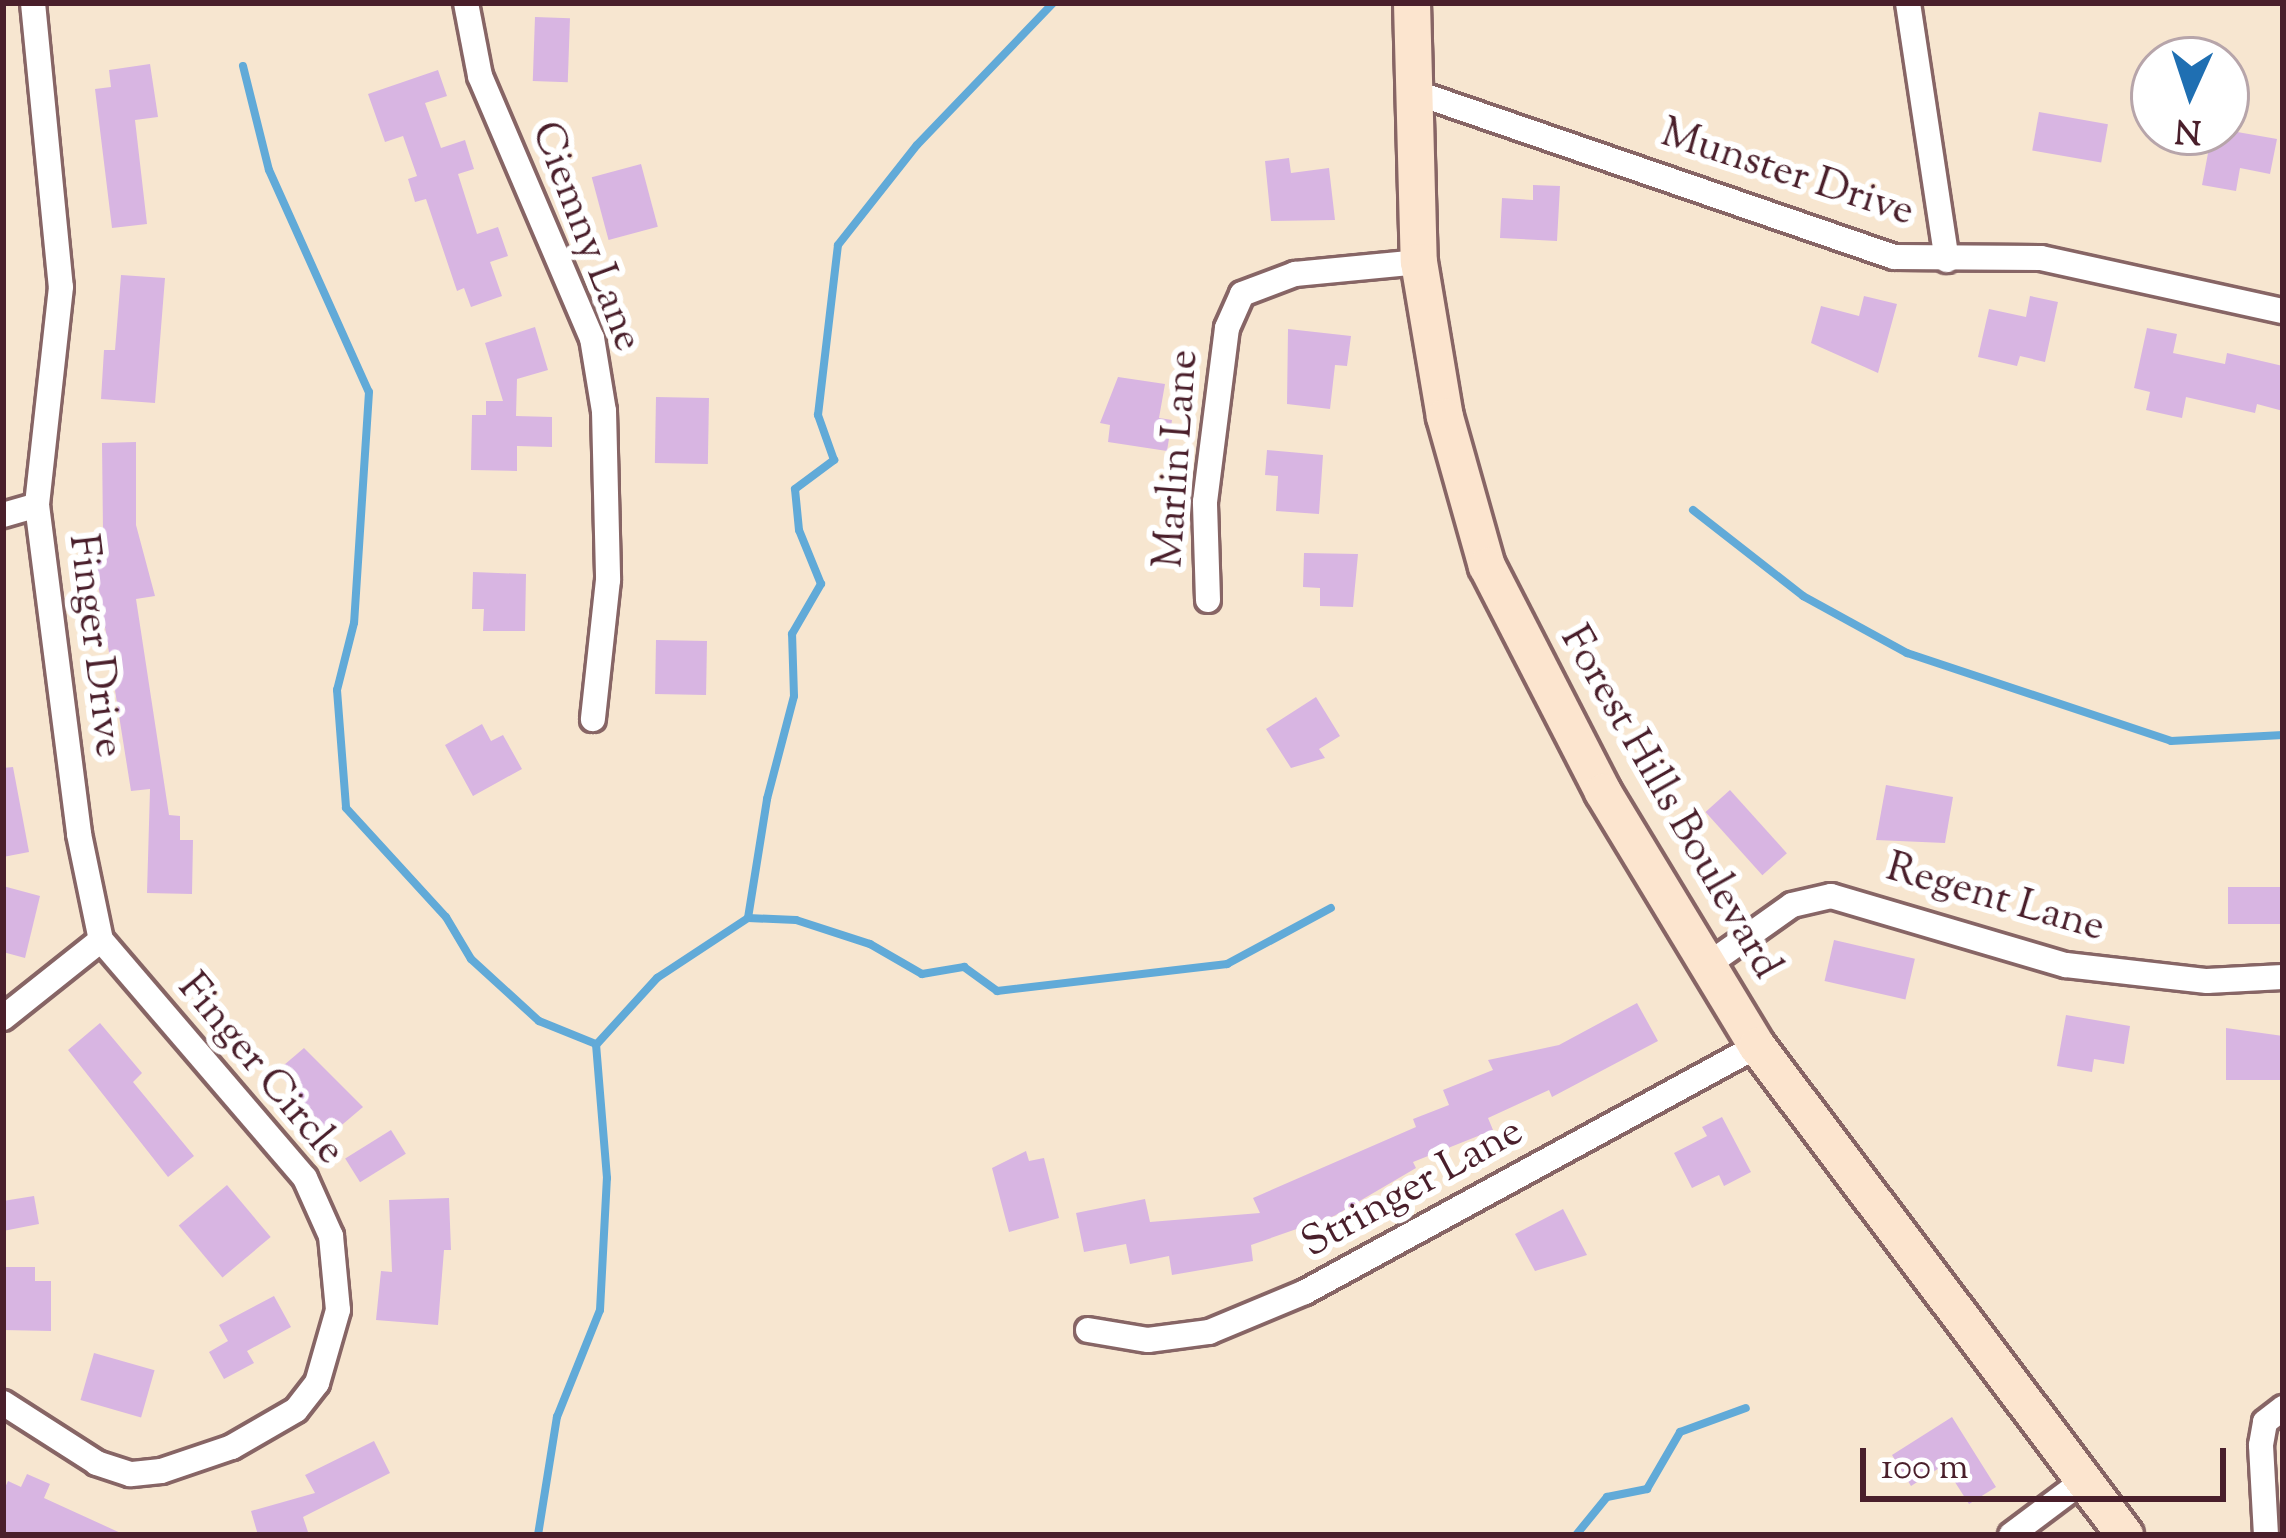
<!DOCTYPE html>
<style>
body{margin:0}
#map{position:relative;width:2286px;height:1538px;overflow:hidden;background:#f7e6d0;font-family:"Sorts Mill Goudy",serif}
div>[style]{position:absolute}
.stream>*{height:8px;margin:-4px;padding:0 4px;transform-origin:4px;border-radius:4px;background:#61aad8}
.building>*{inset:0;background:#d8b5e2;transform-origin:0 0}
.roads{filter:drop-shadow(3px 0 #876565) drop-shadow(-3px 0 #876565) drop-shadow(0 3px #876565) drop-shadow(0 -3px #876565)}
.street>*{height:24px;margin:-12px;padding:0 12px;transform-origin:12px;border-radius:12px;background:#fff}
.secondary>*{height:36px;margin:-18px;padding:0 18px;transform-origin:18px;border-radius:18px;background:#fce5cf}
span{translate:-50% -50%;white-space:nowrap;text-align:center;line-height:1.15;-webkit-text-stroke:12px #fff;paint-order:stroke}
.street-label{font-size:42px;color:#4a1f2b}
.frame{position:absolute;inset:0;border:6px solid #4a1f2b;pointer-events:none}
.north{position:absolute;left:2130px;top:36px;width:120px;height:120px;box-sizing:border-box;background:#fff;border:3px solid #b7a5aa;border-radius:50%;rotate:183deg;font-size:33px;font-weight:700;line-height:48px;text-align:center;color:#4a1f2b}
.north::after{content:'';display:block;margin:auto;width:42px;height:54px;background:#1f6fb2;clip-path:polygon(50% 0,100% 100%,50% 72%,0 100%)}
.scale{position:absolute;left:1860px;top:1448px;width:366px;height:54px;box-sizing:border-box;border:6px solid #4a1f2b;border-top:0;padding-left:15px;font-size:36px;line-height:42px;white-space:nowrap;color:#4a1f2b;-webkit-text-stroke:9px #fff;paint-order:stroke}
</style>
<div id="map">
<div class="stream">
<div style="left:243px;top:66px;width:107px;rotate:76deg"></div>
<div style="left:269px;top:170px;width:243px;rotate:65.8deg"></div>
<div style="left:369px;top:392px;width:231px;rotate:93.7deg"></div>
<div style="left:354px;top:623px;width:69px;rotate:104.2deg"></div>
<div style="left:337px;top:690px;width:118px;rotate:85.6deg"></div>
<div style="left:346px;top:808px;width:148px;rotate:47.5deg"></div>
<div style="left:446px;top:917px;width:49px;rotate:59.2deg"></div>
<div style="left:471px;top:959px;width:92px;rotate:42.4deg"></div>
<div style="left:539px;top:1021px;width:61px;rotate:22deg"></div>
<div style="left:1693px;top:510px;width:140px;rotate:38deg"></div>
<div style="left:1803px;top:596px;width:119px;rotate:28.7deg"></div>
<div style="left:1907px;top:653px;width:278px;rotate:18.4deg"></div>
<div style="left:2171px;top:741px;width:112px;rotate:-3.1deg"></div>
<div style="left:748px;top:918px;width:48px;rotate:2.4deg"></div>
<div style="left:796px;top:920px;width:78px;rotate:18deg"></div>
<div style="left:870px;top:944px;width:60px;rotate:30deg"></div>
<div style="left:922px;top:974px;width:43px;rotate:-9.5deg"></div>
<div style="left:964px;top:967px;width:41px;rotate:36deg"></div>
<div style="left:997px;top:991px;width:232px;rotate:-6.7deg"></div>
<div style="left:1227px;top:964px;width:118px;rotate:-28.3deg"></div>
<div style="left:538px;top:1535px;width:120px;rotate:-80.9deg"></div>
<div style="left:557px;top:1417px;width:115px;rotate:-68.1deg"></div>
<div style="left:600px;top:1310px;width:132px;rotate:-87deg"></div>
<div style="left:607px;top:1178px;width:133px;rotate:-94.7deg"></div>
<div style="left:596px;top:1045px;width:91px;rotate:-47.7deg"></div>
<div style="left:657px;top:978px;width:109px;rotate:-33.4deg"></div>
<div style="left:748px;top:918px;width:121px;rotate:-80.9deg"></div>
<div style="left:767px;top:799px;width:106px;rotate:-75.3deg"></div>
<div style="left:794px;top:696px;width:62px;rotate:-91.8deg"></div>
<div style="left:792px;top:634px;width:58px;rotate:-59.9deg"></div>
<div style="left:821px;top:584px;width:58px;rotate:-112.2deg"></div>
<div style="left:799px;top:530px;width:41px;rotate:-95.6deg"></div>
<div style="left:795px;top:489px;width:49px;rotate:-36.6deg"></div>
<div style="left:834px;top:460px;width:48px;rotate:-109.6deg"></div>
<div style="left:818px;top:415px;width:171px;rotate:-83.3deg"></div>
<div style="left:838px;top:245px;width:127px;rotate:-51.7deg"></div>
<div style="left:917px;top:145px;width:197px;rotate:-46.2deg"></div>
<div style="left:1576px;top:1535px;width:49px;rotate:-50.8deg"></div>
<div style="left:1607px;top:1497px;width:41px;rotate:-11.3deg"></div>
<div style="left:1647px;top:1489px;width:66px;rotate:-59.9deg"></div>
<div style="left:1680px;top:1432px;width:70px;rotate:-20deg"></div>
</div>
<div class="building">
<div style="left:535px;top:17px;width:35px;height:64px;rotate:2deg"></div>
<div style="clip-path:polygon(150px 64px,158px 117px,135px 120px,147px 224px,112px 228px,95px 89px,111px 87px,109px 70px)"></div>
<div style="clip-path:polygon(438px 70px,447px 96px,425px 103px,441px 148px,465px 140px,474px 169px,458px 174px,477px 234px,498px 227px,508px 256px,490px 262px,502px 296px,471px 307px,464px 288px,457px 291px,426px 199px,415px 202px,408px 179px,417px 176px,403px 136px,385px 142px,368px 94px)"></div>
<div style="left:2039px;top:112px;width:70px;height:39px;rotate:10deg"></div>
<div style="clip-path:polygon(2226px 130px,2277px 139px,2270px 174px,2240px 168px,2236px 191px,2202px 185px,2212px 132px)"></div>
<div style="clip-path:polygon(1289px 158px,1291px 173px,1329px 168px,1335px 220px,1271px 221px,1265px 161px)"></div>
<div style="left:641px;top:164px;width:65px;height:51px;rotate:75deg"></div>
<div style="clip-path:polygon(1533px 185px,1560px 186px,1557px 241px,1500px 238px,1502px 198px,1533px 200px)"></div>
<div style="clip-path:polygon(121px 275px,165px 278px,155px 403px,101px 399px,104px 350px,115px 350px)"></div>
<div style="clip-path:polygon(1864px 296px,1897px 304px,1878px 373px,1811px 343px,1821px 306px,1859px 316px)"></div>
<div style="clip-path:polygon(2030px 296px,2058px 302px,2045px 362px,2020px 356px,2017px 366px,1978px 357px,1989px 309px,2026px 317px)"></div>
<div style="clip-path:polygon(535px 327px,548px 370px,517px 379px,516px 416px,552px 417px,552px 447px,517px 446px,517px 471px,471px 470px,472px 415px,486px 415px,486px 401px,503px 401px,485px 343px)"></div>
<div style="clip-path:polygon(2147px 328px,2177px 334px,2173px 353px,2225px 364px,2227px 353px,2283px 366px,2283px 411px,2257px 404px,2255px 413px,2186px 397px,2182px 418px,2146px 410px,2150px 392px,2134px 388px)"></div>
<div style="clip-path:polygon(1288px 329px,1351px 336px,1347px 366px,1335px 365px,1330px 409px,1287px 404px)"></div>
<div style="clip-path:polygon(1118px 377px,1165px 384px,1159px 418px,1172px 420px,1167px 451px,1108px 442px,1110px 425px,1100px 423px)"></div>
<div style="left:656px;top:397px;width:53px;height:66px;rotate:1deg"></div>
<div style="clip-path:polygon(136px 442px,136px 525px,155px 596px,136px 599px,169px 815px,180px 816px,180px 840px,193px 840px,192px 894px,147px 893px,150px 789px,131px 791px,90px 533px,103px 531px,102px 443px)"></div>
<div style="clip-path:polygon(1267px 450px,1323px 455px,1319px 514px,1276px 511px,1278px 476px,1265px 475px)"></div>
<div style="clip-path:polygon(1304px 553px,1358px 554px,1353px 607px,1320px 606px,1320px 588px,1303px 587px)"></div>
<div style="clip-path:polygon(473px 572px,526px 574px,525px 631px,483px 631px,484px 609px,472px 609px)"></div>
<div style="left:656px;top:640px;width:51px;height:54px;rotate:1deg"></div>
<div style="clip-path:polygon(1316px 697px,1340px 736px,1319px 749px,1325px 758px,1291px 768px,1266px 729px)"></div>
<div style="clip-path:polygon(482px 724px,491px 741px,503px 735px,522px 769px,473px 796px,445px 745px)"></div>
<div style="clip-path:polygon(13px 767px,29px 852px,3px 857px,3px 768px)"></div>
<div style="clip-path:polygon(1886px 785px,1953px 797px,1945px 843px,1876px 840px)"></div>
<div style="left:1730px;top:790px;width:85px;height:33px;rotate:48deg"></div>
<div style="clip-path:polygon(3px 886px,40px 896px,25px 958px,3px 952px)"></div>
<div style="left:2228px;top:887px;width:55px;height:37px"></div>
<div style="left:1834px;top:940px;width:83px;height:42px;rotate:13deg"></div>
<div style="clip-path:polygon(1637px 1003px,1658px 1041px,1552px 1097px,1549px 1090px,1488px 1118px,1493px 1130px,1413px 1162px,1416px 1168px,1334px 1216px,1251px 1245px,1253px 1261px,1172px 1275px,1169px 1256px,1130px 1264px,1126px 1244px,1084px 1252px,1076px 1213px,1145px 1199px,1150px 1222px,1260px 1213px,1253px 1198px,1416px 1127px,1413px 1119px,1449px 1105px,1443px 1090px,1493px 1070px,1488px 1060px,1559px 1045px)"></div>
<div style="clip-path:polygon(2066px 1015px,2130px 1026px,2124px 1064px,2094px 1059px,2092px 1072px,2057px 1066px)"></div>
<div style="clip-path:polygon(100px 1023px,142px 1073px,133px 1082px,194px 1156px,168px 1177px,68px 1050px)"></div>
<div style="clip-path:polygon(2226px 1028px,2283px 1036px,2283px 1080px,2226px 1080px)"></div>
<div style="clip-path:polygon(304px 1048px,363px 1107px,330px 1135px,277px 1071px)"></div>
<div style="clip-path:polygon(1722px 1117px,1751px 1172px,1724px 1186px,1719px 1175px,1692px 1188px,1674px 1153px,1707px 1136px,1702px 1127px)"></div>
<div style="left:391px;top:1130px;width:28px;height:54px;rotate:58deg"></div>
<div style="clip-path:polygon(1026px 1151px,1029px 1161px,1044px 1158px,1059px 1218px,1009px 1232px,992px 1168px)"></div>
<div style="left:227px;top:1185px;width:68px;height:63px;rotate:50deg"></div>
<div style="clip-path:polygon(34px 1196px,39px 1224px,3px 1231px,3px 1201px)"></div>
<div style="clip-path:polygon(449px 1198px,451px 1250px,444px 1250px,438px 1325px,376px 1320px,381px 1271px,392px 1272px,389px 1200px)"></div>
<div style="clip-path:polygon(1563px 1209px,1587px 1255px,1535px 1271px,1515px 1234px)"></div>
<div style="clip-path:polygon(3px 1267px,35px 1267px,35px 1281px,51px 1281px,51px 1331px,3px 1330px)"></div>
<div style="clip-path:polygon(274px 1296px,291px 1327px,247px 1351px,254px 1363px,224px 1379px,209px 1352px,228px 1341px,219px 1325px)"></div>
<div style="left:94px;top:1353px;width:63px;height:49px;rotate:16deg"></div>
<div style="clip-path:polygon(1952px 1417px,1996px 1487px,1969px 1504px,1944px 1465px,1911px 1486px,1892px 1455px)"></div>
<div style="clip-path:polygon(374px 1441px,390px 1473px,303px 1517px,309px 1535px,258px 1535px,251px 1511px,315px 1493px,305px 1475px)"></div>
<div style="clip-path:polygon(27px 1474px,50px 1484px,44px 1498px,125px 1535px,3px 1535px,3px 1492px,8px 1481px,21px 1487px)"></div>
</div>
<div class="roads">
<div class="street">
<div style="left:33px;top:3px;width:285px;rotate:84.4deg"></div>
<div style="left:61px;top:287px;width:219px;rotate:96.3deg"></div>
<div style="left:37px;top:505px;width:332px;rotate:82.7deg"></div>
<div style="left:79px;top:834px;width:108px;rotate:78.3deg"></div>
<div style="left:466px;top:3px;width:74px;rotate:79.1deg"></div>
<div style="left:480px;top:76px;width:285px;rotate:66.9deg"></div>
<div style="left:592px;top:338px;width:74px;rotate:80.7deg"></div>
<div style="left:604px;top:411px;width:169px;rotate:88.6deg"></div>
<div style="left:608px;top:580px;width:140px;rotate:96.2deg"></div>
<div style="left:1908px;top:3px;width:260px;rotate:81.4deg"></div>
<div style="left:1417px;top:93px;width:504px;rotate:18.97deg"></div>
<div style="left:1894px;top:257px;width:147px;rotate:0.4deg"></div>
<div style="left:2041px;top:258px;width:248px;rotate:12.4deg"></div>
<div style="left:3px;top:515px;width:35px;rotate:-16deg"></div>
<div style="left:1208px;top:600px;width:98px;rotate:-91.8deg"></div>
<div style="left:1205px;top:502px;width:175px;rotate:-82.8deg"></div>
<div style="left:1227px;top:328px;width:37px;rotate:-66deg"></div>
<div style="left:1242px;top:294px;width:57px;rotate:-20.7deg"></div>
<div style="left:1295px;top:274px;width:125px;rotate:-5.5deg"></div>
<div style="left:1706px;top:966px;width:105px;rotate:-35.3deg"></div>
<div style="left:1792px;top:905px;width:40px;rotate:-13deg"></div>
<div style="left:1831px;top:896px;width:245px;rotate:16.4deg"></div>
<div style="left:2066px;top:965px;width:142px;rotate:6.5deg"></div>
<div style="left:2207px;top:981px;width:76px;rotate:-3deg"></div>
<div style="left:3px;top:1018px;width:125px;rotate:-38.5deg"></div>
<div style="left:101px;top:940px;width:313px;rotate:49.4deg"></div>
<div style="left:305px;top:1178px;width:64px;rotate:65.9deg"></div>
<div style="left:331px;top:1236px;width:74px;rotate:84.6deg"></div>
<div style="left:338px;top:1310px;width:76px;rotate:106deg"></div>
<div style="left:317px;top:1383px;width:34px;rotate:128deg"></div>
<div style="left:296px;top:1410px;width:74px;rotate:150deg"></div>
<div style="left:232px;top:1447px;width:75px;rotate:161.3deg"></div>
<div style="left:161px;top:1471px;width:31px;rotate:174deg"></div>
<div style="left:130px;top:1474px;width:35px;rotate:-162deg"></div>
<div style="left:97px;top:1463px;width:112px;rotate:-147.4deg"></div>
<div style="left:1088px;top:1330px;width:61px;rotate:9.5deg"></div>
<div style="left:1148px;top:1340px;width:62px;rotate:-7.5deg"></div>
<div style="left:1209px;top:1332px;width:104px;rotate:-22.6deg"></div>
<div style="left:1305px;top:1292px;width:515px;rotate:-28.56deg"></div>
<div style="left:2011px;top:1535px;width:95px;rotate:-36.9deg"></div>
<div style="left:2266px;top:1535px;width:90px;rotate:-93.2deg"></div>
<div style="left:2261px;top:1445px;width:23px;rotate:-80deg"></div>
<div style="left:2265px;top:1422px;width:23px;rotate:-38deg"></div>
</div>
<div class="secondary">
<div style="left:1412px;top:3px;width:259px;rotate:88.5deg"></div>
<div style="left:1419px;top:262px;width:157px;rotate:80.5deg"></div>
<div style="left:1445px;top:417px;width:155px;rotate:74.3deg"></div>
<div style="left:1487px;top:566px;width:254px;rotate:62.8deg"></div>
<div style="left:1603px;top:792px;width:297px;rotate:58.8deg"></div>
<div style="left:1757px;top:1046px;width:612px;rotate:53.04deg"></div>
</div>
</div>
<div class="street-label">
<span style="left:1787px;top:174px;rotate:18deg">Munster Drive</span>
<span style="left:585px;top:237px;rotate:69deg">Ciemny Lane</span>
<span style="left:1178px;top:459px;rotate:-86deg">Marlin Lane</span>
<span style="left:94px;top:646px;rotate:83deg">Finger Drive</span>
<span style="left:1669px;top:803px;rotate:60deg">Forest Hills Boulevard</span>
<span style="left:1995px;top:899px;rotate:16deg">Regent Lane</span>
<span style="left:260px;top:1070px;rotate:50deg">Finger Circle</span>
<span style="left:1413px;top:1189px;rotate:-29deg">Stringer Lane</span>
</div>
<div class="frame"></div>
<div class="north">N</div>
<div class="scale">100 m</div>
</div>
